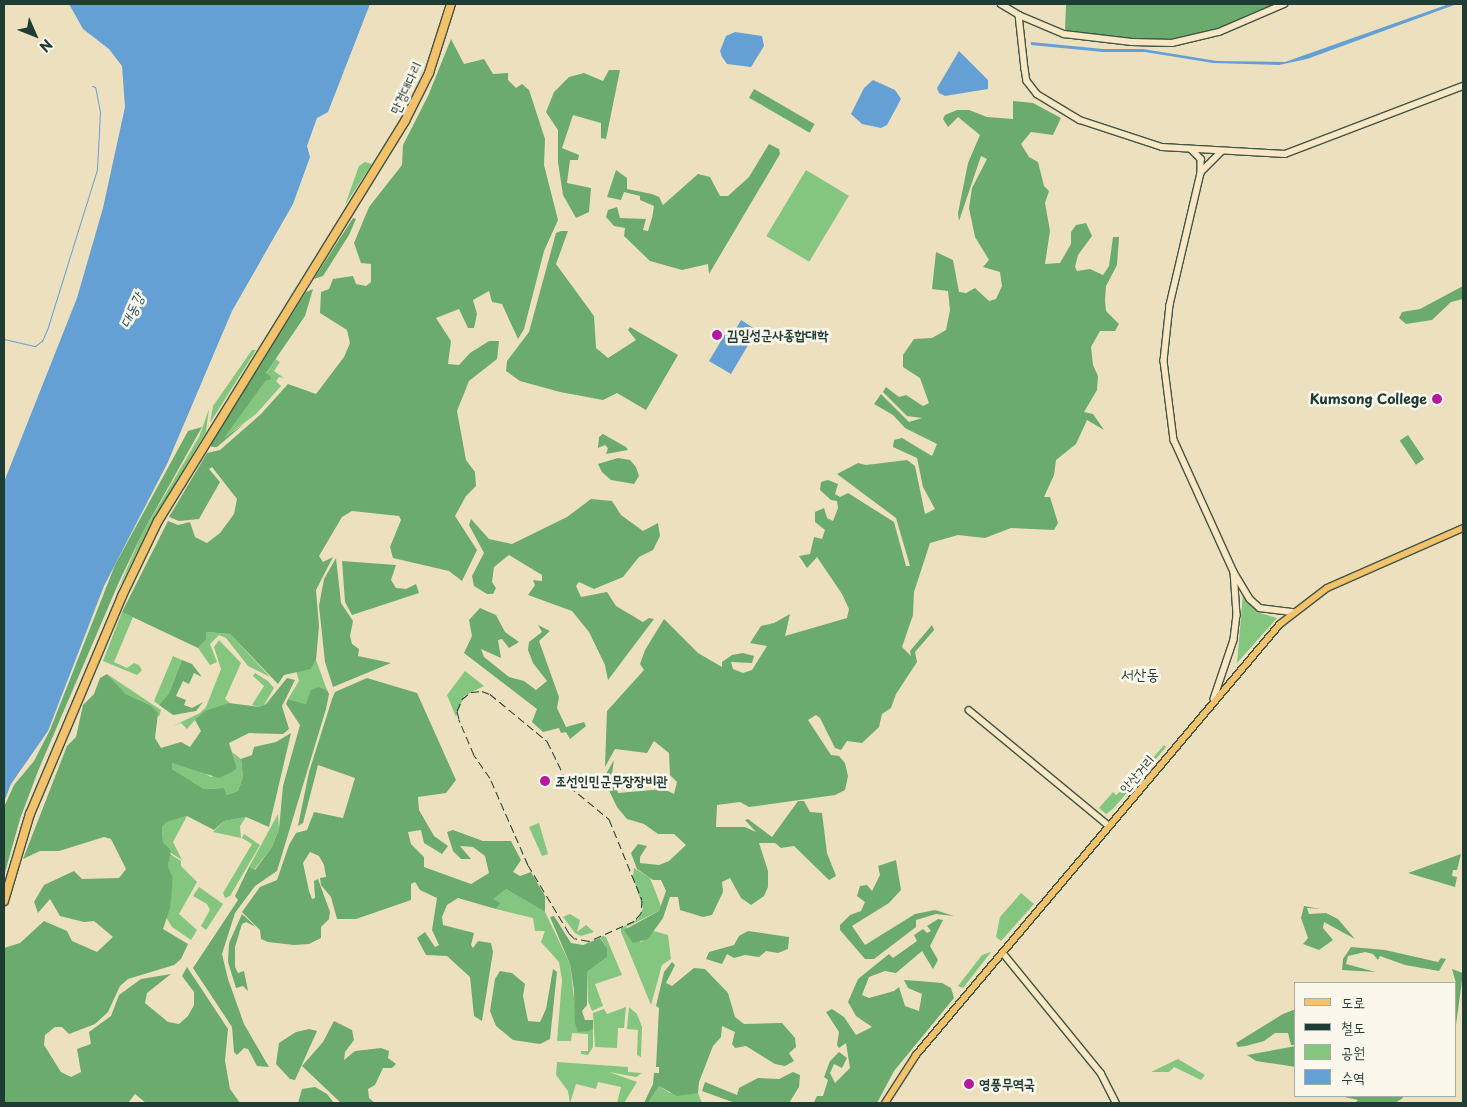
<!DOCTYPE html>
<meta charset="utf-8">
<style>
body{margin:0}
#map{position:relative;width:1467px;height:1107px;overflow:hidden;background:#ede0bf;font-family:"Playpen Sans","Poor Story",sans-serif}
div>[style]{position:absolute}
.green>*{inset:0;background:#84c67f;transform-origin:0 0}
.forest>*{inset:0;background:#6bab6e;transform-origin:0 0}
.water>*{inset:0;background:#65a0d5}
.stream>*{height:1px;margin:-0.5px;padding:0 0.5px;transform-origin:0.5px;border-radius:0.5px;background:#65a0d5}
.roads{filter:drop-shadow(1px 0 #3e5549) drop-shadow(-1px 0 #3e5549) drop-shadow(0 1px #3e5549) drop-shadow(0 -1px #3e5549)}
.secondary>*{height:5.5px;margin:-2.75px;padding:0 2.75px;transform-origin:2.75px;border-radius:2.75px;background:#fae7c3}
.primary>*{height:6px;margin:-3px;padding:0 3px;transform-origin:3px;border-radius:3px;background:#f3c26a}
.highway>*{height:8px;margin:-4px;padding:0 4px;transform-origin:4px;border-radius:4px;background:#f3c26a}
.rail>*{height:1px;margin-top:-0.5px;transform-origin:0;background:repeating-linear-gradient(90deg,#1f3d34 0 8px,transparent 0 12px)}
.dots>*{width:14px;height:14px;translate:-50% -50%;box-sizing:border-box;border:2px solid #fbf7ec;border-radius:50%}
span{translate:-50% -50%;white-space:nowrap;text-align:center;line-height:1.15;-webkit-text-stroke:5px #fbf7ec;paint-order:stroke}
.street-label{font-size:14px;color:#1f3d34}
.poi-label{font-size:14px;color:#1f3d34;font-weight:700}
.left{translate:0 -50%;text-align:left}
.right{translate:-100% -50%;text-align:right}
.water-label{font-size:15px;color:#345b64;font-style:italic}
.quarter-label{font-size:16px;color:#1f3d34}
.frame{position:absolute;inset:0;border:5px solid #1f3d34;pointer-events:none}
.legend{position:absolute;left:1294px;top:982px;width:162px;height:115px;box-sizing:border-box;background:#fbf7ec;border:1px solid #a3ada2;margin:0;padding:6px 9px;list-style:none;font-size:15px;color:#1f3d34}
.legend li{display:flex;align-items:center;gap:10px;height:25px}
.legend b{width:25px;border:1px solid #a3ada2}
.north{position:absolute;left:10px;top:10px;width:50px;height:50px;-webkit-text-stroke:4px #fbf7ec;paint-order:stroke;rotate:134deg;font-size:14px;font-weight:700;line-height:20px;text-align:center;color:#1f3d34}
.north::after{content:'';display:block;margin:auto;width:18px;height:22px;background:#1f3d34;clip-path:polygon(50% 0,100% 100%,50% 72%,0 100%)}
</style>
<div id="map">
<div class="green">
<div style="clip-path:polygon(365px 162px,372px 164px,345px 205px,359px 166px)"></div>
<div style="left:806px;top:170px;width:50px;height:77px;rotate:31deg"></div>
<div style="clip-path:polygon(252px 350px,256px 350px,210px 423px,213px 406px)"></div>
<div style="clip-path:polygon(275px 359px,280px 362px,274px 371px,284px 378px,279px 377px,276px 381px,281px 386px,256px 414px,223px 439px,266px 379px,271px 377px,266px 374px)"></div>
<div style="clip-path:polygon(209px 409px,206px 432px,152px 522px,116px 594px,142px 534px,199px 437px)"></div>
<div style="clip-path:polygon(1243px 594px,1260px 613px,1277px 618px,1237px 663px)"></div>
<div style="clip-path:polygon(122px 612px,133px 617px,114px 662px,127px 668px,134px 663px,139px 665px,142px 670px,137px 675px,103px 661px)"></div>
<div style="clip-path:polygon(206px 632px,230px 634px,270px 677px,248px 666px,226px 638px,219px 635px,210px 644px,217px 662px,210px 665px,198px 648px,206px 640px)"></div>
<div style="clip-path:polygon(219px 640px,241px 663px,225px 699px,231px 704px,195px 720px,187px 729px,181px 723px,173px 726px,200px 713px,206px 707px,221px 669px,214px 647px)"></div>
<div style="clip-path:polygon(173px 656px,182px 660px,169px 693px,159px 705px,154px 701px)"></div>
<div style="clip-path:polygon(316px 660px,327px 690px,319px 687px,306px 704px,288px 699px,299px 681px,296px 671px,311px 669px)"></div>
<div style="clip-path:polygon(465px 671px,484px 686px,464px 696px,456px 717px,447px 695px)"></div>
<div style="clip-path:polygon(255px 673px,268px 681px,274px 688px,264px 705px,259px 707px,252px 705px,264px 686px,253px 676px)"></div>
<div style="clip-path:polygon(107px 674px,161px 710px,159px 717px,150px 705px,126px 694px)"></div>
<div style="clip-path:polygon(1164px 745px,1166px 747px,1113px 809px,1106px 814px,1099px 808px,1113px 792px,1116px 795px,1121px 791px,1123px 793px)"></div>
<div style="clip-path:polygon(232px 752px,241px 759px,243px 777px,238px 791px,227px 795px,224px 788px,204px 789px,172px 769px,172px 763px,199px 770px,211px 777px,237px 768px)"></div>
<div style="clip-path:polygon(278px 814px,279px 829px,272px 847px,254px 870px,249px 867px)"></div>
<div style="clip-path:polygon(187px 816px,173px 842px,182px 860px,171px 853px,163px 842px,162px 827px,167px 822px)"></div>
<div style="clip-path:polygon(246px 817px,240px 826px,241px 838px,213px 832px,224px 821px)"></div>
<div style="clip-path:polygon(539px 823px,548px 854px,542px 856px,529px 827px)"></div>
<div style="clip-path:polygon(244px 834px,260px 845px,230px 896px,225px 898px,223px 893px,252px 844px,242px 838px)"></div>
<div style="clip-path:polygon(170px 854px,181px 861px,181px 866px,197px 882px,179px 914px,197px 930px,191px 940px,172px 927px,166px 917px,173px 879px,168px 866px)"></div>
<div style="clip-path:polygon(634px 868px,650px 878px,661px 906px,659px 911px,626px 927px,641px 942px,654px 931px,668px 935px,671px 959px,662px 965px,651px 1005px,621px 932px,621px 928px,638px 919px,643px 908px,633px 877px)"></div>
<div style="clip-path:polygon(199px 887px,223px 904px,206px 930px,201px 926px,210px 910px,207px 904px,193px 896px)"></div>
<div style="clip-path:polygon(506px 889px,545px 912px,570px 964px,578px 1031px,593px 1029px,593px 1047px,588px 1055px,581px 1054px,581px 1051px,588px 1051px,588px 1034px,572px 1033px,571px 1041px,557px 1041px,562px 980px,559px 962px,541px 942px,545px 931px,535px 931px,533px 918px,496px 909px,499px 903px,492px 899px)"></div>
<div style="clip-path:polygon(1021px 893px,1034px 904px,1001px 941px,996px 937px,1000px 917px)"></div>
<div style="clip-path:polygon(570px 914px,580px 920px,577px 932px,586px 925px,594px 932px,581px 936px,575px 933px,563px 917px)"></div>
<div style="clip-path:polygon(603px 936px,606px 937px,622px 975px,595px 984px,603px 1006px,592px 1011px,588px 1001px,587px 972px,607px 957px,607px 948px,600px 937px)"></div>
<div style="clip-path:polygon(991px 952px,963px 988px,958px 986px,982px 955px)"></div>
<div style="clip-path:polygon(626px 1007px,624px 1028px,618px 1028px,617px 1048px,595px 1047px,593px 1013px,604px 1009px,607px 1014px)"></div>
<div style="clip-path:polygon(629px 1007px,637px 1014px,642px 1027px,641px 1057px,637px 1055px,638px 1030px,627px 1029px)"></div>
<div style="clip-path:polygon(1178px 1059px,1205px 1075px,1201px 1080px,1174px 1067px,1169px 1072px,1151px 1072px)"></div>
<div style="clip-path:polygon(557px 1062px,628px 1067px,628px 1072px,642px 1073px,636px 1077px,609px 1072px,637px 1082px,624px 1103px,617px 1103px,621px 1087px,598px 1082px,596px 1089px,576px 1084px,570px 1103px,568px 1091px,556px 1075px)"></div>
<div style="clip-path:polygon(659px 1086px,670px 1093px,698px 1093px,702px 1103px,648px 1103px)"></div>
</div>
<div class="forest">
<div style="clip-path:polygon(1066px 4px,1277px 4px,1243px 22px,1199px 36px,1167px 41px,1122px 39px,1065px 31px)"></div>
<div style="clip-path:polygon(451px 39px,464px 64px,484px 59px,493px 74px,508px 73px,508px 80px,516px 88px,522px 84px,529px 90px,545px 139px,544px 165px,558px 220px,544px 251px,524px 329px,518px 339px,502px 304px,492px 302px,489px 291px,473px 300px,477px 314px,474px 328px,468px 328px,459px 309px,436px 318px,451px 341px,448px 364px,459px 365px,470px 353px,489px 341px,499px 341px,497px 359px,469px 381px,457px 411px,466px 460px,475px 472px,476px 486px,466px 496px,455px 516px,477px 550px,462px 581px,449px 571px,393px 558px,390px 547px,401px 520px,399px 516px,352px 511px,342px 517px,319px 556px,323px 562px,333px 557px,316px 590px,319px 626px,316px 660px,311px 669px,284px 675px,278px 684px,230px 634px,206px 632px,206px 640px,198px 648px,122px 612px,168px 521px,178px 525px,190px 522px,195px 537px,207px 543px,220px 533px,234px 514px,237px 499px,212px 467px,209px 469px,220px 482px,199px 519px,179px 521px,169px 517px,207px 453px,220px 450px,261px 414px,288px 384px,316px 394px,344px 357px,350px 343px,347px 330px,320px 313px,321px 292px,329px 289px,333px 279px,353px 276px,356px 284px,366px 286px,371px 282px,371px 264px,361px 263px,354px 243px,369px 207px,402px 165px,403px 145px,428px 96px)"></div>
<div style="clip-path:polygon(609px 70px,620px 70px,606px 139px,601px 138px,601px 123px,573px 115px,562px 148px,579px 155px,578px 160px,570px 160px,567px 183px,591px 188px,589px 212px,576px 218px,563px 195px,558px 162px,558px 130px,546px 112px,554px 92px,569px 77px,584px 73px,603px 81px)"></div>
<div style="left:754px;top:89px;width:70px;height:10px;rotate:30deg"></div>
<div style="clip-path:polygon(1013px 101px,1033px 103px,1061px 118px,1053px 135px,1031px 132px,1021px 144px,1029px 157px,1038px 162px,1044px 186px,1049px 191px,1045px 203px,1050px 231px,1045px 264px,1060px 263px,1071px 244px,1071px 232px,1076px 225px,1086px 223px,1092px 236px,1078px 255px,1075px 267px,1077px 271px,1090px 269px,1103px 275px,1109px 266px,1113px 237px,1119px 237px,1117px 265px,1106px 286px,1105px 300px,1106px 311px,1119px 324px,1115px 331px,1100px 331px,1091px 347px,1093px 365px,1098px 376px,1097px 390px,1084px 412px,1093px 414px,1104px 430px,1087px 420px,1076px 444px,1056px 460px,1054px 475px,1044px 497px,1050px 497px,1058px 523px,1054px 530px,1011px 528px,985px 538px,958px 535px,930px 543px,914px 592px,913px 615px,902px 647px,911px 656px,910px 651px,932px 625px,934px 630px,915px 652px,917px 662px,896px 694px,891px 708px,882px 714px,879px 727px,862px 743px,847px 741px,841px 750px,835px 748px,820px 718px,816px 715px,808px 720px,831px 755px,839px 756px,845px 763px,848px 776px,845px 790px,835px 795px,749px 807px,740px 802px,717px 805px,716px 827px,745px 827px,756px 832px,745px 820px,748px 819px,772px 837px,798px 801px,804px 801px,810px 812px,822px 813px,827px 853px,836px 876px,829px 880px,794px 846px,781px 848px,775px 843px,759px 843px,768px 871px,768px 887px,764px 896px,751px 905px,741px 898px,730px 878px,722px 882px,723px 892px,712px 915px,703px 917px,680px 910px,678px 897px,670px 897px,663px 918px,648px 939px,633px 943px,624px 930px,659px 911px,666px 891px,661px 880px,653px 880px,637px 869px,631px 853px,638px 844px,647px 846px,640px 857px,640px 863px,659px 865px,669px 861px,686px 845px,674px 834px,658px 834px,644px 824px,627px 819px,617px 807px,605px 782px,606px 774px,614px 760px,612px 774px,618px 793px,664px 789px,674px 794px,677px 782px,670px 775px,669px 753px,654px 741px,647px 753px,615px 749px,605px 767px,607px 711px,644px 670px,640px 664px,645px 650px,664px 619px,698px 653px,722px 667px,722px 662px,732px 655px,743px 653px,754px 656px,752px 663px,731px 662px,733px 669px,743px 673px,752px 670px,767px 646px,750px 643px,761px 626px,774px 623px,790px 614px,785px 636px,847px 618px,849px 609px,842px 594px,817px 557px,807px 568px,799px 556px,810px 554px,814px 537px,822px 539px,825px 530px,815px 522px,815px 512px,824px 508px,827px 518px,833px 521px,838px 508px,837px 501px,831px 500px,820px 490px,821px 482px,828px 480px,838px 484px,835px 494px,840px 497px,848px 493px,894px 522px,906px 566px,910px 566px,896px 518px,837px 474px,858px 463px,866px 465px,907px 460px,915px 466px,925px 514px,935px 509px,923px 487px,917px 458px,893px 447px,894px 440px,902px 438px,932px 456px,937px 444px,905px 428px,893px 415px,874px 404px,881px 394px,909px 422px,922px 418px,907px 416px,883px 392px,886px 387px,899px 397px,906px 395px,923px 406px,929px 403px,920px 378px,903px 367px,903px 355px,914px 339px,932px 338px,946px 330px,950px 310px,948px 291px,932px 289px,936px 252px,953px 260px,959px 292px,966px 293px,975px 288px,989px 301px,996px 299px,1002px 286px,1000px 272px,983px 267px,989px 260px,975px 237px,969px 208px,972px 188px,987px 159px,981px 156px,959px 221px,958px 213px,968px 163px,980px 135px,958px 117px,948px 127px,943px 119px,945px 115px,957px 110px,969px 110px,987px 117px,1013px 119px)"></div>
<div style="clip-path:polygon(769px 144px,779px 149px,780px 154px,709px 274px,708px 264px,682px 270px,650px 261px,624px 236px,625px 228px,614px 226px,606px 217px,608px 210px,617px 207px,620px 218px,646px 219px,643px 230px,648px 231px,652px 218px,654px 206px,640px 200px,640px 196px,624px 192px,621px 200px,607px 197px,616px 170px,627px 178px,627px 189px,652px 194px,659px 197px,663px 205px,698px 174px,710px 177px,720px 196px,728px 196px,749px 177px)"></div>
<div style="clip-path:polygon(353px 218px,356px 219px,349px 235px,323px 276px,314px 279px)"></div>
<div style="clip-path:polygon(561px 231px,568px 231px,556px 264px,594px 316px,596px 348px,608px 358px,636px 340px,628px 330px,630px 327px,678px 355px,646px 410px,617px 393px,603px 400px,560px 392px,520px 381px,506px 371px,507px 361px,529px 332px,556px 233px)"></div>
<div style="clip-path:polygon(1463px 286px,1463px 299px,1451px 302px,1432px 320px,1406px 324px,1399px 318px,1402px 312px,1420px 309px)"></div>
<div style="clip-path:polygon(313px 289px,305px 316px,266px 373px,271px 377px,270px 380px,266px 380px,224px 438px,244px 424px,217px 447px,212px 447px,210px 444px,306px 292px)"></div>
<div style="clip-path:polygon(202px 427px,142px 534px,119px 582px,38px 771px,20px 819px,4px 876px,4px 807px,14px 785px,34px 761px,50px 730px,115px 565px,188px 431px)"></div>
<div style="clip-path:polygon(603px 434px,626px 447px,628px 450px,606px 454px,608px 448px,605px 445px,598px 448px,599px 437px)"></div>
<div style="left:1408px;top:435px;width:29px;height:10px;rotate:56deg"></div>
<div style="clip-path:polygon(618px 458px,630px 460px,636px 467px,639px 476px,634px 484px,611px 480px,602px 472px,598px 464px)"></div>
<div style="clip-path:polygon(591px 499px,612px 501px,621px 515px,643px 531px,658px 523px,660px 536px,653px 550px,639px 557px,623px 577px,594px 589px,579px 582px,576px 586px,581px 597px,607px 592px,616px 606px,643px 622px,649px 618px,654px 619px,608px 680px,605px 665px,589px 632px,572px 611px,528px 595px,535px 585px,533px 580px,542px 581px,542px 575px,509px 555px,494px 567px,492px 582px,496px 588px,493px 594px,487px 594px,474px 586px,472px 576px,484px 553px,469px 525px,471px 519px,489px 539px,512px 544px,567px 517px)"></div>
<div style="clip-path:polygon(336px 558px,341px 603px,353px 621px,350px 636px,352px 644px,359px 649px,358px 656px,391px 663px,333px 687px,325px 662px,319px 606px,324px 579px)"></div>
<div style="clip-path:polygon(342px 561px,396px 565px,391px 580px,396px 588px,406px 589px,416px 584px,419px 593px,352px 615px,345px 602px)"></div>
<div style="clip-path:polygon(480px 608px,496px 615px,505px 632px,519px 642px,509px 648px,502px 639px,498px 640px,501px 658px,481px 649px,484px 657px,509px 677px,524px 681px,536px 690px,547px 681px,533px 663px,528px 650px,529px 642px,542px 632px,538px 625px,550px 631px,539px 641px,559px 697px,557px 708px,566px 727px,584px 722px,586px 726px,570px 739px,566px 732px,561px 733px,559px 728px,543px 732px,532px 722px,537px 709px,464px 653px,472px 636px,469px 620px)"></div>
<div style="clip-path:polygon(182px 660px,192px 664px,202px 677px,194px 673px,189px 684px,183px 681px,176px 696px,186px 700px,184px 705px,192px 708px,203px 702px,196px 711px,173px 715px,159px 705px,169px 693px)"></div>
<div style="clip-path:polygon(107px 674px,126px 694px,150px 705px,158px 713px,155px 738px,161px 748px,181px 742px,190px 747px,201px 731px,195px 720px,205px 711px,229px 703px,259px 707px,266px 704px,287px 678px,295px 680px,282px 706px,289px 729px,283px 734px,249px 733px,229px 743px,237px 768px,232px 772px,219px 778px,172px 763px,172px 769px,204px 789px,224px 788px,227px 795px,238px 791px,243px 777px,241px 759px,252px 755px,254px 747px,276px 742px,291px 733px,269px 827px,246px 817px,224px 821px,214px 830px,187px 816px,167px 822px,162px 827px,163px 842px,171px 851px,168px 866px,173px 878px,170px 908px,163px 929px,188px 944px,181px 959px,174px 965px,128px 979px,120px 986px,108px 1012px,95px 1024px,69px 1034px,62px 1027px,55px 1027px,45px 1035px,44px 1045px,61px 1072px,71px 1077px,81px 1072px,77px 1049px,91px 1044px,89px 1032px,111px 1016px,119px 995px,141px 979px,171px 974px,147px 993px,145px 1003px,168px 1022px,179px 1024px,188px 1016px,194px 1005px,194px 992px,182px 976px,187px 967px,228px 1029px,225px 1061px,230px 1089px,240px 1103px,146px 1103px,135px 1094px,128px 1103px,4px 1103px,4px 948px,20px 943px,44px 921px,67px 931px,72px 941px,97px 952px,113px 937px,94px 921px,84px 922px,60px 916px,50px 899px,38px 913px,34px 902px,44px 885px,74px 871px,82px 879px,119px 878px,126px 869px,111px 839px,104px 837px,59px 851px,40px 851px,23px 859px,67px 746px,76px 737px,83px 705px,94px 694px,100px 678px)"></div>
<div style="clip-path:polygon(367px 678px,417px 693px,456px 780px,446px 793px,418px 797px,419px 810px,434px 836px,448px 846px,442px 854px,424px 843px,421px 830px,408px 832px,411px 844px,424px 857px,424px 867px,471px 884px,489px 873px,485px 856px,473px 847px,460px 846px,471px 859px,461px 859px,453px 851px,447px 832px,453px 830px,483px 841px,511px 841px,521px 860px,513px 872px,520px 876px,531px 872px,545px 896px,545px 912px,506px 889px,493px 899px,500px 903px,496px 909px,458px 898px,447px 905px,442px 917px,443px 925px,474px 933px,471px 945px,473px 948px,478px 941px,491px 943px,493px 952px,482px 1021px,474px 1016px,470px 977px,447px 956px,426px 955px,417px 938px,425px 932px,435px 947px,439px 945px,432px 930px,437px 898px,420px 890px,415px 882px,411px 884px,411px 900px,356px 919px,337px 919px,331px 897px,321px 885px,320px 878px,326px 877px,324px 865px,319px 856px,310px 852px,303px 863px,309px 891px,312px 899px,315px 898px,314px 881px,318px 879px,330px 912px,329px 919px,321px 927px,321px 938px,309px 944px,294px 945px,268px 942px,261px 939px,260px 930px,242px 912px,260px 887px,277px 880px,289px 845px,296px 833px,307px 830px,314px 812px,343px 818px,355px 778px,318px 765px,303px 823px,298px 826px,309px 772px,332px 699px,335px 692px)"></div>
<div style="clip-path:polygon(319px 687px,327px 690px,329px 694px,326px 709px,277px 871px,255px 886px,235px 913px,222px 954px,228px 979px,244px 1024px,269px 1067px,257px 1066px,248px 1049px,244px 1048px,237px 1055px,234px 1052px,232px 1027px,193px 968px,238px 900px,235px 896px,249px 867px,255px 870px,272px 847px,279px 829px,283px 786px,300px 725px,286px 704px,288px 699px,306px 704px,311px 690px)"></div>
<div style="clip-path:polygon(1461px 854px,1457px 870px,1453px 870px,1452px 876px,1457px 877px,1455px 887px,1408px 873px)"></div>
<div style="clip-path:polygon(896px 860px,901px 890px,889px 903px,852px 926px,865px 945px,915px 914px,935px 910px,954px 916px,936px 914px,916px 920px,916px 927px,874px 959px,865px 959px,840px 930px,840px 925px,850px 915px,861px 911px,865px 902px,857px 896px,860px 886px,867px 885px,872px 891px,880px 875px,878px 866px)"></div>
<div style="clip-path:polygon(1304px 906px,1320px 909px,1307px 908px,1309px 914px,1326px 913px,1338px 919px,1355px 939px,1324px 922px,1323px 928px,1333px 940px,1319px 950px,1303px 944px,1308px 938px,1301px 918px)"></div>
<div style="clip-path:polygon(242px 914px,256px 927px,246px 922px,242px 924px,235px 947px,235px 967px,238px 973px,244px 971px,248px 991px,243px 986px,236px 988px,228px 962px,229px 943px)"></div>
<div style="clip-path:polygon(554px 916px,571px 943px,583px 945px,600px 938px,607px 948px,607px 957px,587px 972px,587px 1005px,582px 1011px,585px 1020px,593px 1020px,593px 1029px,588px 1031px,578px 1032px,575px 1023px,574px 990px,570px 964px,550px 917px)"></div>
<div style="clip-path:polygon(938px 919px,943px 920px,930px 946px,938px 960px,933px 969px,922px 951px,896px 973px,885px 971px,869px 977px,862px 995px,869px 998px,894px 991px,899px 987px,905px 1006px,919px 1011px,922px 994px,908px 988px,904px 980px,919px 981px,942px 983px,951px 988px,954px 998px,894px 1071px,877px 1103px,814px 1102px,817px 1096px,823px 1096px,828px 1080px,824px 1077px,830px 1061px,839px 1052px,847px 1058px,842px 1068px,834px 1064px,830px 1073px,835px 1083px,850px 1068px,846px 1043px,839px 1048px,837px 1045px,839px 1032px,826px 1012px,832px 1009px,844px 1017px,856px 1035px,872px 1027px,856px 1016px,848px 1002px,858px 979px,889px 954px,893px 958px,917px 941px,914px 935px,923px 929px,927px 933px,931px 931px,927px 926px)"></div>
<div style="clip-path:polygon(748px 931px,789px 937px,788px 949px,778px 953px,766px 951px,759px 957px,745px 955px,734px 958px,727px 954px,722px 964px,706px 959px,709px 952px,734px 945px,739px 936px)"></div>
<div style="clip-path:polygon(1351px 947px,1385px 950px,1438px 962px,1441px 958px,1446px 959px,1439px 971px,1405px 965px,1380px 956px,1378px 960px,1373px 954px,1365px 952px,1348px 956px,1346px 964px,1376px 972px,1342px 970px,1343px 959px)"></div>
<div style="clip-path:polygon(672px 962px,675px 965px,666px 983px,672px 986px,694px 968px,705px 969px,728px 993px,735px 1017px,744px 1024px,782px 1023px,795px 1038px,796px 1047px,789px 1053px,794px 1061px,785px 1066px,775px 1064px,746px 1046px,735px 1048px,732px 1044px,735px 1032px,722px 1026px,721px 1037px,713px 1046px,699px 1082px,698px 1093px,677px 1096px,659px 1086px,648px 1103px,644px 1103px,653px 1084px,654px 1073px,659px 1073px,659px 1067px,656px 1067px,659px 1008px,656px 1006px,664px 972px)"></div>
<div style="clip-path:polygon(553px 969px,557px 972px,550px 1039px,540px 1044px,513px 1040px,496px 1026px,490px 1011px,495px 979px,500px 971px,512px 973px,525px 984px,523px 996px,528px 1021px,540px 1022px,546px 1009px)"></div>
<div style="clip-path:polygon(1452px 969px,1463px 973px,1456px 1025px,1456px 983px)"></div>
<div style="clip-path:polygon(1296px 1009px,1294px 1045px,1291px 1045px,1288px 1033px,1275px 1033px,1264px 1041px,1246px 1046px,1238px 1047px,1236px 1043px,1283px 1014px)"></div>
<div style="clip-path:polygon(334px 1021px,352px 1030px,354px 1040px,345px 1052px,344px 1060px,355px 1051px,381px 1048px,389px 1051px,388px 1058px,396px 1064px,392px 1068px,383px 1068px,375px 1085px,368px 1089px,369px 1098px,375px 1103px,341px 1103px,302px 1066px,323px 1042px)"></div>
<div style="clip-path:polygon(309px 1029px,317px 1031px,295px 1080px,290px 1079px,276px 1064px,279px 1043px,296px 1032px)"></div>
<div style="clip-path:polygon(1296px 1046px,1296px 1067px,1256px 1061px,1247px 1055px)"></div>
<div style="clip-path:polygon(793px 1072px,800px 1075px,799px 1087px,789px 1103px,735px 1103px,702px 1091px,705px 1082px,737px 1095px,739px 1088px,758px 1078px,779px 1079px)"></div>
<div style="clip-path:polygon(315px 1087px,327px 1094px,334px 1103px,298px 1103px,302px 1089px)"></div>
<div style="clip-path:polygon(1340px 1096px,1402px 1096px,1403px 1098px,1395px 1103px,1355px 1103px,1358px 1100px)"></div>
</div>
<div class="water">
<div style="clip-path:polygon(69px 4px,370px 4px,328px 112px,317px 118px,307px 146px,310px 157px,293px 204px,232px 311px,167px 464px,104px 586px,48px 731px,11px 784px,4px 802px,4px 482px,77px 298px,103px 208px,125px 107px,122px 66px,109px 49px,83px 29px)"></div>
<div style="clip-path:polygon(1449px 4px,1457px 4px,1307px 59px,1279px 65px,1213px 63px,1145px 52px,1103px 52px,1031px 45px,1031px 42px,1103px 49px,1143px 49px,1217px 61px,1285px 62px)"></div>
<div style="clip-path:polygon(735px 32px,762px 36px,764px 46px,751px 67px,727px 64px,722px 57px,720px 51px,726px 36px)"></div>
<div style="clip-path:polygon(959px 51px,988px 80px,988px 89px,945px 96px,939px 93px,937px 88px)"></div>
<div style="clip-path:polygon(873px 80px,895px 90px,901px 99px,887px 125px,881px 128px,862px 124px,851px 114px,864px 88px)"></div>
<div style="clip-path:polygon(741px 320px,752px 327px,743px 341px,752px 327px,757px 330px,731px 374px,709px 361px,727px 331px,733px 334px)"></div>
</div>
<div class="stream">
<div style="left:4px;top:339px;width:32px;rotate:13deg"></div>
<div style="left:35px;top:346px;width:9px;rotate:-36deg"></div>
<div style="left:42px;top:341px;width:12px;rotate:-66deg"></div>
<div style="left:47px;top:330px;width:169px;rotate:-72.7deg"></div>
<div style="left:97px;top:169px;width:57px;rotate:-87deg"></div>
<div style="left:100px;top:112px;width:25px;rotate:-101deg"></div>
<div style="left:95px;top:87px;width:3px;rotate:-162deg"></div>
</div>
<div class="roads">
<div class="secondary">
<div style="left:1001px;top:4px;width:21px;rotate:31deg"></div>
<div style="left:1019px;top:15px;width:54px;rotate:83.7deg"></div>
<div style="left:1025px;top:69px;width:12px;rotate:81deg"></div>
<div style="left:1027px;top:81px;width:16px;rotate:52deg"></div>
<div style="left:1037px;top:94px;width:50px;rotate:31.2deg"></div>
<div style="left:1080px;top:120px;width:86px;rotate:18.2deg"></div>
<div style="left:1162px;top:147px;width:123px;rotate:3.3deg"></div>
<div style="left:1285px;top:154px;width:191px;rotate:-20.9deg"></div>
<div style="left:1019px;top:15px;width:49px;rotate:22.9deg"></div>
<div style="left:1064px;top:34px;width:68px;rotate:6.7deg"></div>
<div style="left:1132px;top:42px;width:40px;rotate:1.4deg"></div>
<div style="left:1172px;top:43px;width:48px;rotate:-13.2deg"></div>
<div style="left:1219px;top:32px;width:71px;rotate:-23.3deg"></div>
<div style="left:1192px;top:150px;width:13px;rotate:45deg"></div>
<div style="left:1201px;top:159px;width:14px;rotate:90deg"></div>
<div style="left:1201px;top:173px;width:136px;rotate:103.2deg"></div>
<div style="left:1170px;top:305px;width:56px;rotate:96.1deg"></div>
<div style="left:1164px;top:361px;width:80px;rotate:82.8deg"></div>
<div style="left:1174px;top:440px;width:145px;rotate:65.6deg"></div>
<div style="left:1234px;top:572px;width:43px;rotate:86deg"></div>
<div style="left:1237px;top:615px;width:25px;rotate:97deg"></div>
<div style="left:1234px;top:640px;width:62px;rotate:108.7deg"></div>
<div style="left:1202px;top:171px;width:27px;rotate:-45deg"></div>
<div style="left:1235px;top:574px;width:29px;rotate:59deg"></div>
<div style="left:1250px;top:599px;width:13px;rotate:42deg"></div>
<div style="left:1260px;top:608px;width:33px;rotate:7deg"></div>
<div style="left:969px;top:710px;width:182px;rotate:39.6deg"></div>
<div style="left:1003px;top:953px;width:155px;rotate:50.8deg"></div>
<div style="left:1101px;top:1073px;width:34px;rotate:63deg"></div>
</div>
<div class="primary">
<div style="left:885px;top:1103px;width:57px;rotate:-57.1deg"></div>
<div style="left:916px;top:1055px;width:564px;rotate:-49.82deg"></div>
<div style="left:1280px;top:624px;width:59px;rotate:-37.5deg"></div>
<div style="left:1327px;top:588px;width:149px;rotate:-23.8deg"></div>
</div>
<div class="highway">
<div style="left:4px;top:901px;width:91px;rotate:-73.4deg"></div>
<div style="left:30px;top:814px;width:237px;rotate:-67.1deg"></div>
<div style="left:122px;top:596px;width:83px;rotate:-64.4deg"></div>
<div style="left:158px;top:521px;width:470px;rotate:-58.3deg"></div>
<div style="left:405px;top:121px;width:54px;rotate:-63.4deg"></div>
<div style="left:429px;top:73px;width:72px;rotate:-72.3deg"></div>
</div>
</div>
<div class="rail">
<div style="left:482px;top:691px;width:9px;rotate:21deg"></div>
<div style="left:490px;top:694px;width:74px;rotate:39.5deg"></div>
<div style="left:547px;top:741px;width:50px;rotate:63.9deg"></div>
<div style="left:569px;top:786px;width:52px;rotate:39.5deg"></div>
<div style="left:609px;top:819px;width:87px;rotate:67.8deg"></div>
<div style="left:642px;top:900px;width:13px;rotate:94deg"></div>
<div style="left:641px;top:913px;width:11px;rotate:131deg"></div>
<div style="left:634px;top:921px;width:49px;rotate:156deg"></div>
<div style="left:589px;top:941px;width:15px;rotate:-169deg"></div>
<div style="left:574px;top:938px;width:7px;rotate:-135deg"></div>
<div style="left:569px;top:933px;width:79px;rotate:-121.1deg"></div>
<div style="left:528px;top:865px;width:95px;rotate:-113.6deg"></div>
<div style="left:490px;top:778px;width:28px;rotate:-125deg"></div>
<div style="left:474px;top:755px;width:39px;rotate:-113deg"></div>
<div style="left:459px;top:719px;width:8px;rotate:-104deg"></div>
<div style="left:457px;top:711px;width:13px;rotate:-67deg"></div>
<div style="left:462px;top:699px;width:11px;rotate:-38deg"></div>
<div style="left:471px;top:692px;width:11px;rotate:-5deg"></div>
</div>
<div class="dots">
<div style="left:717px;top:335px;background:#b5179e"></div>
<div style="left:1437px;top:399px;background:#b5179e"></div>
<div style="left:545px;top:781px;background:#b5179e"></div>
<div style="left:969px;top:1084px;background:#b5179e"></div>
</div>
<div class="street-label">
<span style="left:406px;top:88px;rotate:-65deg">만경대다리</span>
<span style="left:1137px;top:774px;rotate:-49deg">안산거리</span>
</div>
<div class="poi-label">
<span class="left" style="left:727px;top:335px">김일성군사종합대학</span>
<span class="right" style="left:1427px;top:399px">Kumsong College</span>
<span class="left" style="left:555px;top:781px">조선인민군무장장비관</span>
<span class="left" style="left:979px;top:1084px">영풍무역국</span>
</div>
<div class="water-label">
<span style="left:131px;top:310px;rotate:-64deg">대동강</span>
</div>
<div class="quarter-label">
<span style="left:1140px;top:673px">서산동</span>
</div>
<div class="frame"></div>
<ul class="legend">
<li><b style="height:6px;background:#f3c26a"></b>도로</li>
<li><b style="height:6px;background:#1f3d34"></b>철도</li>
<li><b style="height:14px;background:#84c67f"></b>공원</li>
<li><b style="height:14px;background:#65a0d5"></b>수역</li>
</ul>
<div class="north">N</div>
</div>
